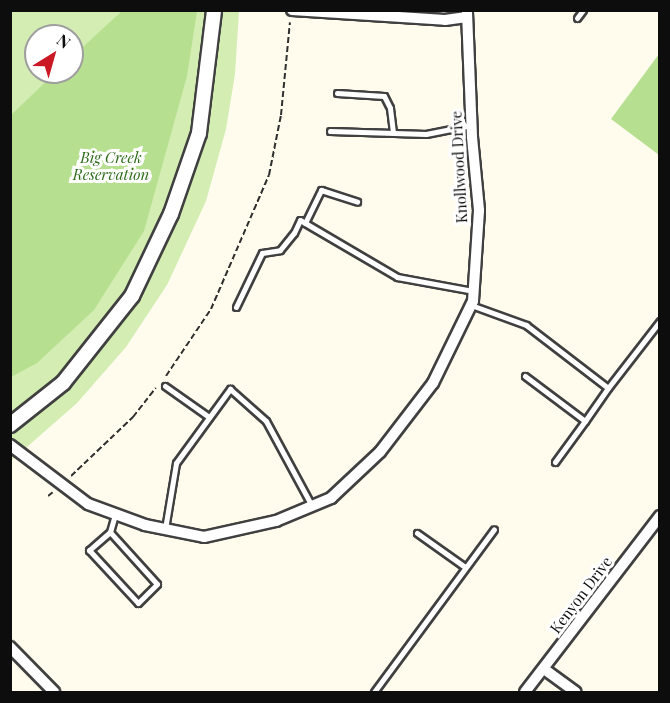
<!DOCTYPE html>
<style>
body{margin:0}
#map{position:relative;width:670px;height:703px;overflow:hidden;background:#fffbed;font-family:"Playfair Display",serif}
div>[style]{position:absolute}
.green>*{inset:0;background:#d3edb2}
.forest>*{inset:0;background:#b6e090}
.path>*{height:2px;margin-top:-1px;transform-origin:0;background:repeating-linear-gradient(90deg,#2f2f2f 0 6px,transparent 0 9px)}
.roads{filter:drop-shadow(2px 0 #404040) drop-shadow(-2px 0 #404040) drop-shadow(0 2px #404040) drop-shadow(0 -2px #404040)}
.service>*{height:5px;margin:-2.5px;padding:0 2.5px;transform-origin:2.5px;border-radius:2.5px;background:#fff}
.minor>*{height:10px;margin:-5px;padding:0 5px;transform-origin:5px;border-radius:5px;background:#fff}
.tertiary>*{height:14px;margin:-7px;padding:0 7px;transform-origin:7px;border-radius:7px;background:#fff}
span{translate:-50% -50%;white-space:nowrap;text-align:center;line-height:1.15;-webkit-text-stroke:6px #fff;paint-order:stroke}
.park-label{font-size:15px;color:#2b6b17;font-style:italic}
.street-label{font-size:15px;color:#0d0d0d}
.frame{position:absolute;inset:0;border:12px solid #0d0d0d;pointer-events:none}
.north{position:absolute;left:24px;top:24px;width:60px;height:60px;box-sizing:border-box;background:#fff;border:2px solid #9e9e9e;border-radius:50%;rotate:37deg;font-size:16px;font-weight:700;line-height:24px;text-align:center;color:#0d0d0d}
.north::after{content:'';display:block;margin:auto;width:21px;height:27px;background:#ca1825;clip-path:polygon(50% 0,100% 100%,50% 72%,0 100%)}
</style>
<div id="map">
<div class="green">
<div style="clip-path:polygon(evenodd,11px 11px,239px 11px,235px 74px,226px 129px,206px 201px,167px 285px,126px 347px,77px 403px,11px 461px,11px 11px,36px 36px,72px 36px,72px 72px,36px 72px,36px 36px)"></div>
</div>
<div class="forest">
<div style="clip-path:polygon(122px 11px,197px 11px,187px 76px,144px 231px,94px 310px,37px 363px,11px 377px,11px 115px,56px 72px,72px 72px,72px 57px)"></div>
<div style="clip-path:polygon(659px 54px,659px 155px,611px 119px)"></div>
</div>
<div class="path">
<div style="left:166px;top:376px;width:81px;rotate:-56.1deg"></div>
<div style="left:211px;top:309px;width:146px;rotate:-66.6deg"></div>
<div style="left:269px;top:175px;width:61px;rotate:-78.7deg"></div>
<div style="left:281px;top:115px;width:93px;rotate:-84.5deg"></div>
<div style="left:71px;top:476px;width:86px;rotate:-43.6deg"></div>
<div style="left:133px;top:417px;width:37px;rotate:-52deg"></div>
<div style="left:48px;top:496px;width:6px;rotate:-39deg"></div>
</div>
<div class="roads">
<div class="service">
<div style="left:577px;top:18px;width:10px;rotate:-53deg"></div>
<div style="left:337px;top:93px;width:47px;rotate:3.7deg"></div>
<div style="left:384px;top:96px;width:13px;rotate:63deg"></div>
<div style="left:390px;top:108px;width:25px;rotate:83deg"></div>
<div style="left:330px;top:131px;width:96px;rotate:1.8deg"></div>
<div style="left:426px;top:134px;width:46px;rotate:-11.3deg"></div>
<div style="left:305px;top:223px;width:37px;rotate:-64deg"></div>
<div style="left:321px;top:190px;width:38px;rotate:18deg"></div>
<div style="left:471px;top:305px;width:59px;rotate:20deg"></div>
<div style="left:526px;top:325px;width:103px;rotate:37.5deg"></div>
<div style="left:608px;top:388px;width:85px;rotate:-52.2deg"></div>
<div style="left:236px;top:307px;width:60px;rotate:-64.3deg"></div>
<div style="left:262px;top:253px;width:18px;rotate:-9deg"></div>
<div style="left:280px;top:250px;width:22px;rotate:-51deg"></div>
<div style="left:294px;top:233px;width:14px;rotate:-65deg"></div>
<div style="left:300px;top:220px;width:113px;rotate:30.4deg"></div>
<div style="left:397px;top:277px;width:77px;rotate:10.4deg"></div>
<div style="left:525px;top:376px;width:75px;rotate:36.9deg"></div>
<div style="left:585px;top:421px;width:40px;rotate:-55.1deg"></div>
<div style="left:165px;top:386px;width:54px;rotate:35.2deg"></div>
<div style="left:555px;top:462px;width:51px;rotate:-53.8deg"></div>
<div style="left:165px;top:529px;width:67px;rotate:-80.5deg"></div>
<div style="left:176px;top:463px;width:92px;rotate:-53.9deg"></div>
<div style="left:230px;top:389px;width:48px;rotate:41.6deg"></div>
<div style="left:266px;top:421px;width:97px;rotate:61.6deg"></div>
<div style="left:110px;top:532px;width:28px;rotate:139deg"></div>
<div style="left:89px;top:550px;width:72px;rotate:47.2deg"></div>
<div style="left:138px;top:603px;width:27px;rotate:-45deg"></div>
<div style="left:157px;top:584px;width:70px;rotate:-132.1deg"></div>
<div style="left:110px;top:532px;width:19px;rotate:-74deg"></div>
<div style="left:417px;top:533px;width:59px;rotate:35.3deg"></div>
<div style="left:374px;top:692px;width:202px;rotate:-53.6deg"></div>
</div>
<div class="minor">
<div style="left:292px;top:10px;width:153px;rotate:3.7deg"></div>
<div style="left:445px;top:20px;width:22px;rotate:-8deg"></div>
<div style="left:10px;top:445px;width:98px;rotate:37.1deg"></div>
<div style="left:88px;top:504px;width:61px;rotate:20.2deg"></div>
<div style="left:145px;top:525px;width:60px;rotate:11.5deg"></div>
<div style="left:204px;top:537px;width:74px;rotate:-12.5deg"></div>
<div style="left:276px;top:521px;width:60px;rotate:-22.7deg"></div>
<div style="left:331px;top:498px;width:67px;rotate:-43.2deg"></div>
<div style="left:380px;top:452px;width:87px;rotate:-52.5deg"></div>
<div style="left:433px;top:383px;width:91px;rotate:-64deg"></div>
<div style="left:473px;top:301px;width:91px;rotate:-86.2deg"></div>
<div style="left:479px;top:210px;width:73px;rotate:-95.5deg"></div>
<div style="left:472px;top:137px;width:127px;rotate:-92.3deg"></div>
<div style="left:10px;top:647px;width:63px;rotate:45.6deg"></div>
<div style="left:544px;top:669px;width:39px;rotate:36deg"></div>
<div style="left:525px;top:692px;width:222px;rotate:-52.5deg"></div>
</div>
<div class="tertiary">
<div style="left:10px;top:425px;width:68px;rotate:-38.4deg"></div>
<div style="left:63px;top:383px;width:111px;rotate:-51.6deg"></div>
<div style="left:132px;top:296px;width:91px;rotate:-64.6deg"></div>
<div style="left:171px;top:214px;width:86px;rotate:-70.9deg"></div>
<div style="left:199px;top:133px;width:124px;rotate:-83deg"></div>
</div>
</div>
<div class="park-label">
<span style="left:111px;top:166px">Big Creek<br>Reservation</span>
</div>
<div class="street-label">
<span style="left:459px;top:167px;rotate:-93deg">Knollwood Drive</span>
<span style="left:581px;top:595px;rotate:-53deg">Kenyon Drive</span>
</div>
<div class="frame"></div>
<div class="north">N</div>
</div>
